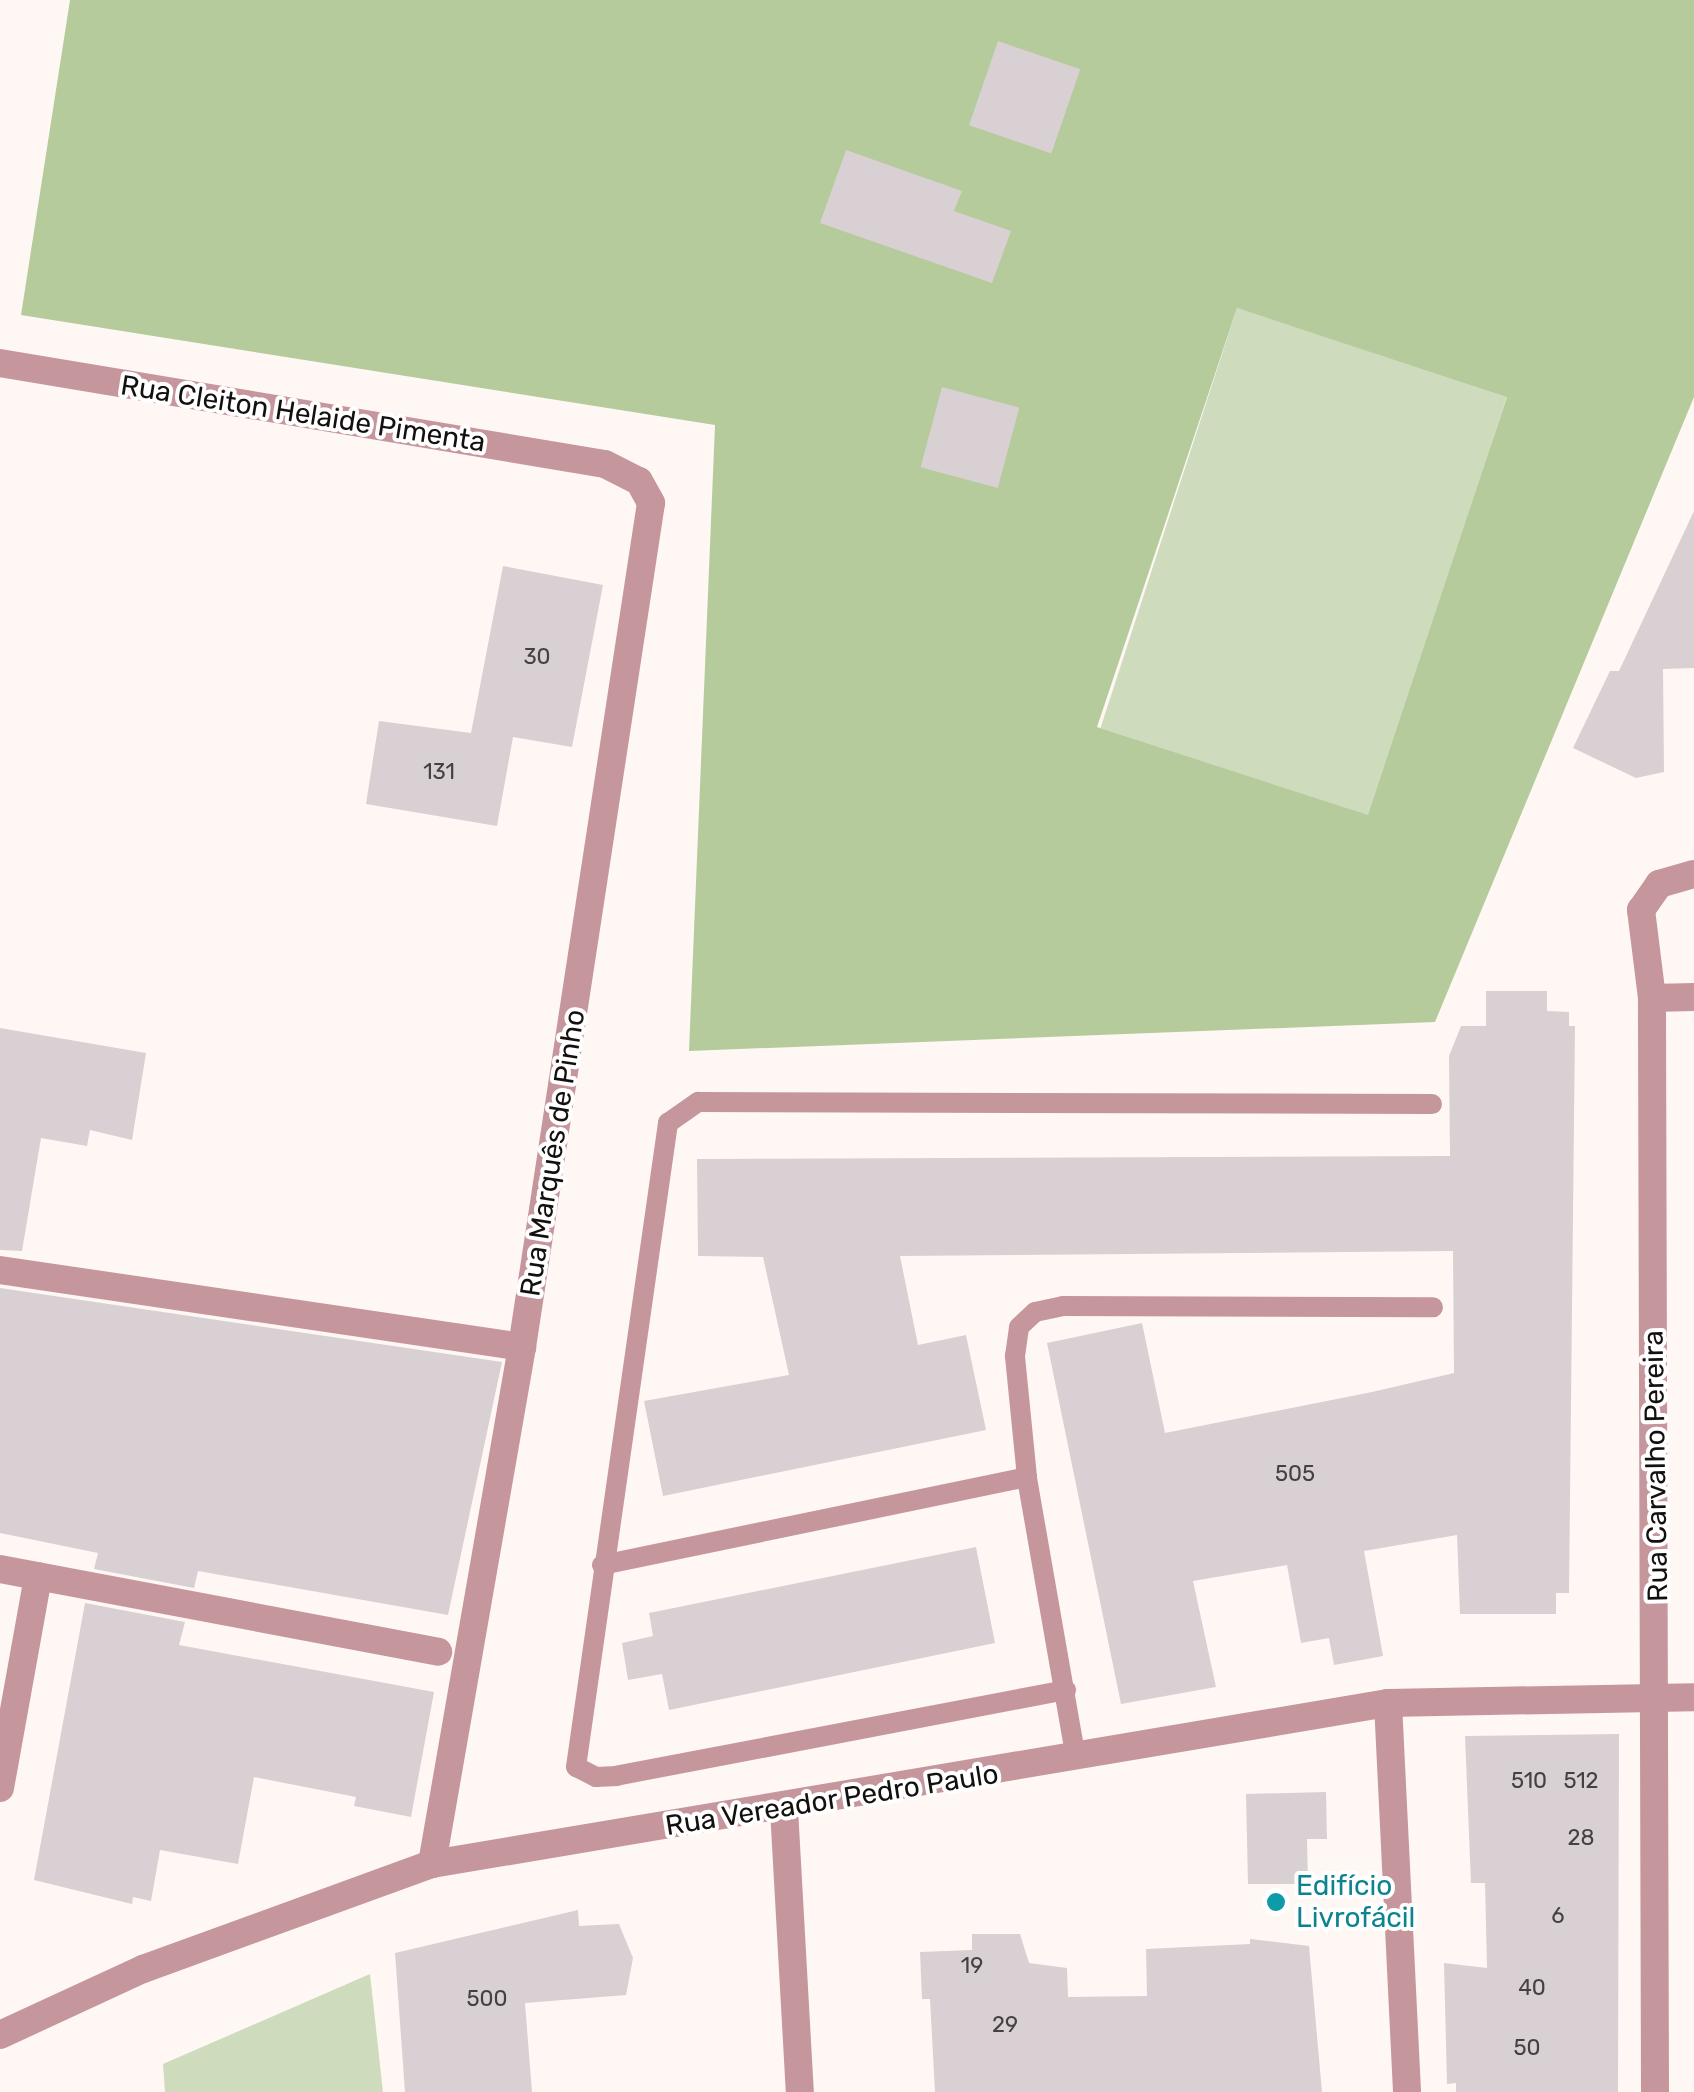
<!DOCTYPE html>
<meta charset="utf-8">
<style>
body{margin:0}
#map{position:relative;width:1694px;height:2092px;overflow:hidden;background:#fef7f4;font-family:Rubik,sans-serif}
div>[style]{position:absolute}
.green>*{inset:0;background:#cedcbd;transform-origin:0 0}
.forest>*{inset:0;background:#b5cb9b}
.building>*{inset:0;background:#d8d0d3;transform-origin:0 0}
.service>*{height:20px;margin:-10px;padding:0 10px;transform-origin:10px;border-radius:10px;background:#c6969d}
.minor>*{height:28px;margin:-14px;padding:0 14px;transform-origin:14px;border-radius:14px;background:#c6969d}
.dots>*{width:28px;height:28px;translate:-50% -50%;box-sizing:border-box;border:5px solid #fff;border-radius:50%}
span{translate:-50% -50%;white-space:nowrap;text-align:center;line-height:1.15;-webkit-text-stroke:8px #fff;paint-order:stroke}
.number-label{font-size:22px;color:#444140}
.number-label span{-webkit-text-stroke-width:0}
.street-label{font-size:28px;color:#13110f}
.culture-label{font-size:28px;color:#0d838f}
.left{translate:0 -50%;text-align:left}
</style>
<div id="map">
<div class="green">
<div style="left:1237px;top:308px;width:284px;height:442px;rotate:18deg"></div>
<div style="clip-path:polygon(370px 1974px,383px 2092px,165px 2092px,163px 2064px)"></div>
</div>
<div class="forest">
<div style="clip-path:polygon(evenodd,70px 0,1694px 0,1694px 397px,1435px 1022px,689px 1051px,715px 425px,21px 315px,70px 0,1237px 308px,1507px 397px,1368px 815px,1097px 727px,1237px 308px)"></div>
</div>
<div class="building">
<div style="left:998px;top:41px;width:87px;height:89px;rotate:19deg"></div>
<div style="clip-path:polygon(846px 150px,962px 191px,954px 211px,1011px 231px,992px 283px,820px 223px)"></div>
<div style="left:942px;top:387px;width:80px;height:83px;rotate:15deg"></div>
<div style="clip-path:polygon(1694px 511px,1694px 668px,1663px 669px,1664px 772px,1636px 778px,1573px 748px,1610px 671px,1619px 671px)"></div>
<div style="clip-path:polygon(503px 566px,603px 585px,572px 747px,513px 737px,497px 826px,366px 804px,379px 721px,471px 733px)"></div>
<div style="clip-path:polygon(1486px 991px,1547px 991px,1547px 1011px,1569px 1012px,1569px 1026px,1575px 1026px,1569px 1593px,1556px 1593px,1556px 1614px,1460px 1614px,1457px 1535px,1364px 1551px,1383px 1656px,1334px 1665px,1329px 1638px,1301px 1643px,1287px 1565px,1193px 1581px,1216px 1687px,1121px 1704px,1047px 1343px,1142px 1323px,1165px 1433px,1372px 1392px,1454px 1373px,1453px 1251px,900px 1256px,918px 1345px,966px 1335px,986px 1430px,663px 1496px,644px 1401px,789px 1375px,763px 1257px,698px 1256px,697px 1159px,1450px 1156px,1449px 1056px,1461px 1026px,1486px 1026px)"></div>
<div style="clip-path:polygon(0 1028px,146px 1053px,132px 1140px,90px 1130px,87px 1146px,41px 1138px,22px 1251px,0 1250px)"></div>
<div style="clip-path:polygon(0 1288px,502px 1362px,448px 1615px,198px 1571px,194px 1588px,94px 1569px,98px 1553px,0 1533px)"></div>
<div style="clip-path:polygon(976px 1547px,995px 1643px,669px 1710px,662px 1674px,628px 1680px,622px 1643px,653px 1636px,649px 1613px)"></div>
<div style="clip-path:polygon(85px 1603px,185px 1622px,179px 1645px,434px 1692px,411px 1817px,354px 1806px,356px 1797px,254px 1777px,238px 1864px,160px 1850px,151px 1901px,133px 1897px,132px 1904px,34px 1880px)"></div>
<div style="clip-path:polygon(1619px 1734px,1618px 2092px,1456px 2092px,1456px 2083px,1447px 2084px,1444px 1963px,1487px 1968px,1485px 1883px,1471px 1883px,1465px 1736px)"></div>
<div style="clip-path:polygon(1326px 1792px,1327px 1839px,1307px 1839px,1308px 1884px,1248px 1884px,1246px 1794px)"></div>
<div style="clip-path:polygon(578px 1910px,579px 1926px,619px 1924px,633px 1958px,626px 1995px,525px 2003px,532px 2092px,405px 2092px,395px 1953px)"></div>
<div style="clip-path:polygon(972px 1934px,1020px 1934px,1029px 1963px,1067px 1968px,1068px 1997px,1147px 1996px,1146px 1949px,1250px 1944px,1250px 1939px,1309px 1946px,1322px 2092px,935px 2092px,930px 1999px,922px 1999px,920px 1952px,972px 1950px)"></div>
</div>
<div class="service">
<div style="left:602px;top:1565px;width:434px;rotate:-11.7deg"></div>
<div style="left:1066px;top:1690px;width:457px;rotate:169.2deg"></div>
<div style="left:617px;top:1776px;width:21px;rotate:177deg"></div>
<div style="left:596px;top:1777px;width:22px;rotate:-153deg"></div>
<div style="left:576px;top:1767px;width:651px;rotate:-81.87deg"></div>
<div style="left:668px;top:1123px;width:37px;rotate:-35deg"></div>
<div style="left:698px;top:1102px;width:734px;rotate:0.16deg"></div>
<div style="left:1076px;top:1759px;width:286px;rotate:-99.9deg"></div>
<div style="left:1027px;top:1477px;width:122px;rotate:-95.7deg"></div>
<div style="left:1015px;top:1356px;width:29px;rotate:-82deg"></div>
<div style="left:1019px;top:1327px;width:22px;rotate:-43deg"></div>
<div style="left:1035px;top:1312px;width:29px;rotate:-12deg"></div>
<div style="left:1063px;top:1306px;width:370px;rotate:0.2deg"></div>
</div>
<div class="minor">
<div style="left:0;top:363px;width:613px;rotate:9.48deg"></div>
<div style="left:605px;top:464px;width:38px;rotate:27deg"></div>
<div style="left:639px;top:481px;width:25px;rotate:61deg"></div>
<div style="left:651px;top:503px;width:854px;rotate:98.69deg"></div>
<div style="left:522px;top:1347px;width:525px;rotate:99.88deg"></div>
<div style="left:1652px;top:998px;width:42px;rotate:-1.4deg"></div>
<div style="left:0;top:1270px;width:528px;rotate:8.39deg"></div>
<div style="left:0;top:1569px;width:446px;rotate:10.7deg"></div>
<div style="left:1388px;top:1703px;width:389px;rotate:87.2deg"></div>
<div style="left:0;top:1788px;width:215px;rotate:-79.8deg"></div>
<div style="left:784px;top:1809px;width:283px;rotate:86.8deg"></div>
<div style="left:0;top:2035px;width:157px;rotate:-24.8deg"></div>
<div style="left:143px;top:1969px;width:307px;rotate:-20deg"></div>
<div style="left:432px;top:1864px;width:969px;rotate:-9.56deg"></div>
<div style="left:1388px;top:1703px;width:306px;rotate:-1.1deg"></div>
<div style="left:1655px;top:2092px;width:1094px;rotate:-90.16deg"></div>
<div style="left:1652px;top:998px;width:89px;rotate:-97.1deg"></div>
<div style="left:1641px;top:910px;width:32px;rotate:-55deg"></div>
<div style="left:1659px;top:884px;width:36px;rotate:-16deg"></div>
</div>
<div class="dots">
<div style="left:1276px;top:1902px;background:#0f9aa8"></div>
</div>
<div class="number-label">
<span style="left:537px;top:657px">30</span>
<span style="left:439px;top:772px">131</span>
<span style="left:1295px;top:1474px">505</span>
<span style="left:1529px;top:1781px">510</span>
<span style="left:1581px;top:1781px">512</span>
<span style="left:1581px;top:1838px">28</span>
<span style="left:1558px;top:1916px">6</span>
<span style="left:972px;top:1966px">19</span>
<span style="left:1532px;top:1988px">40</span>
<span style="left:487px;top:1999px">500</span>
<span style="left:1005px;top:2025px">29</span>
<span style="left:1527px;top:2048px">50</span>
</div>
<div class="street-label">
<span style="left:303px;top:414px;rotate:9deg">Rua Cleiton Helaide Pimenta</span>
<span style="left:553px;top:1153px;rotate:-81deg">Rua Marquês de Pinho</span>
<span style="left:1656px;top:1466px;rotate:-91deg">Rua Carvalho Pereira</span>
<span style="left:832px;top:1800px;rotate:-9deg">Rua Vereador Pedro Paulo</span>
</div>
<div class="culture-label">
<span class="left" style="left:1296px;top:1902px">Edifício<br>Livrofácil</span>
</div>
</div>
